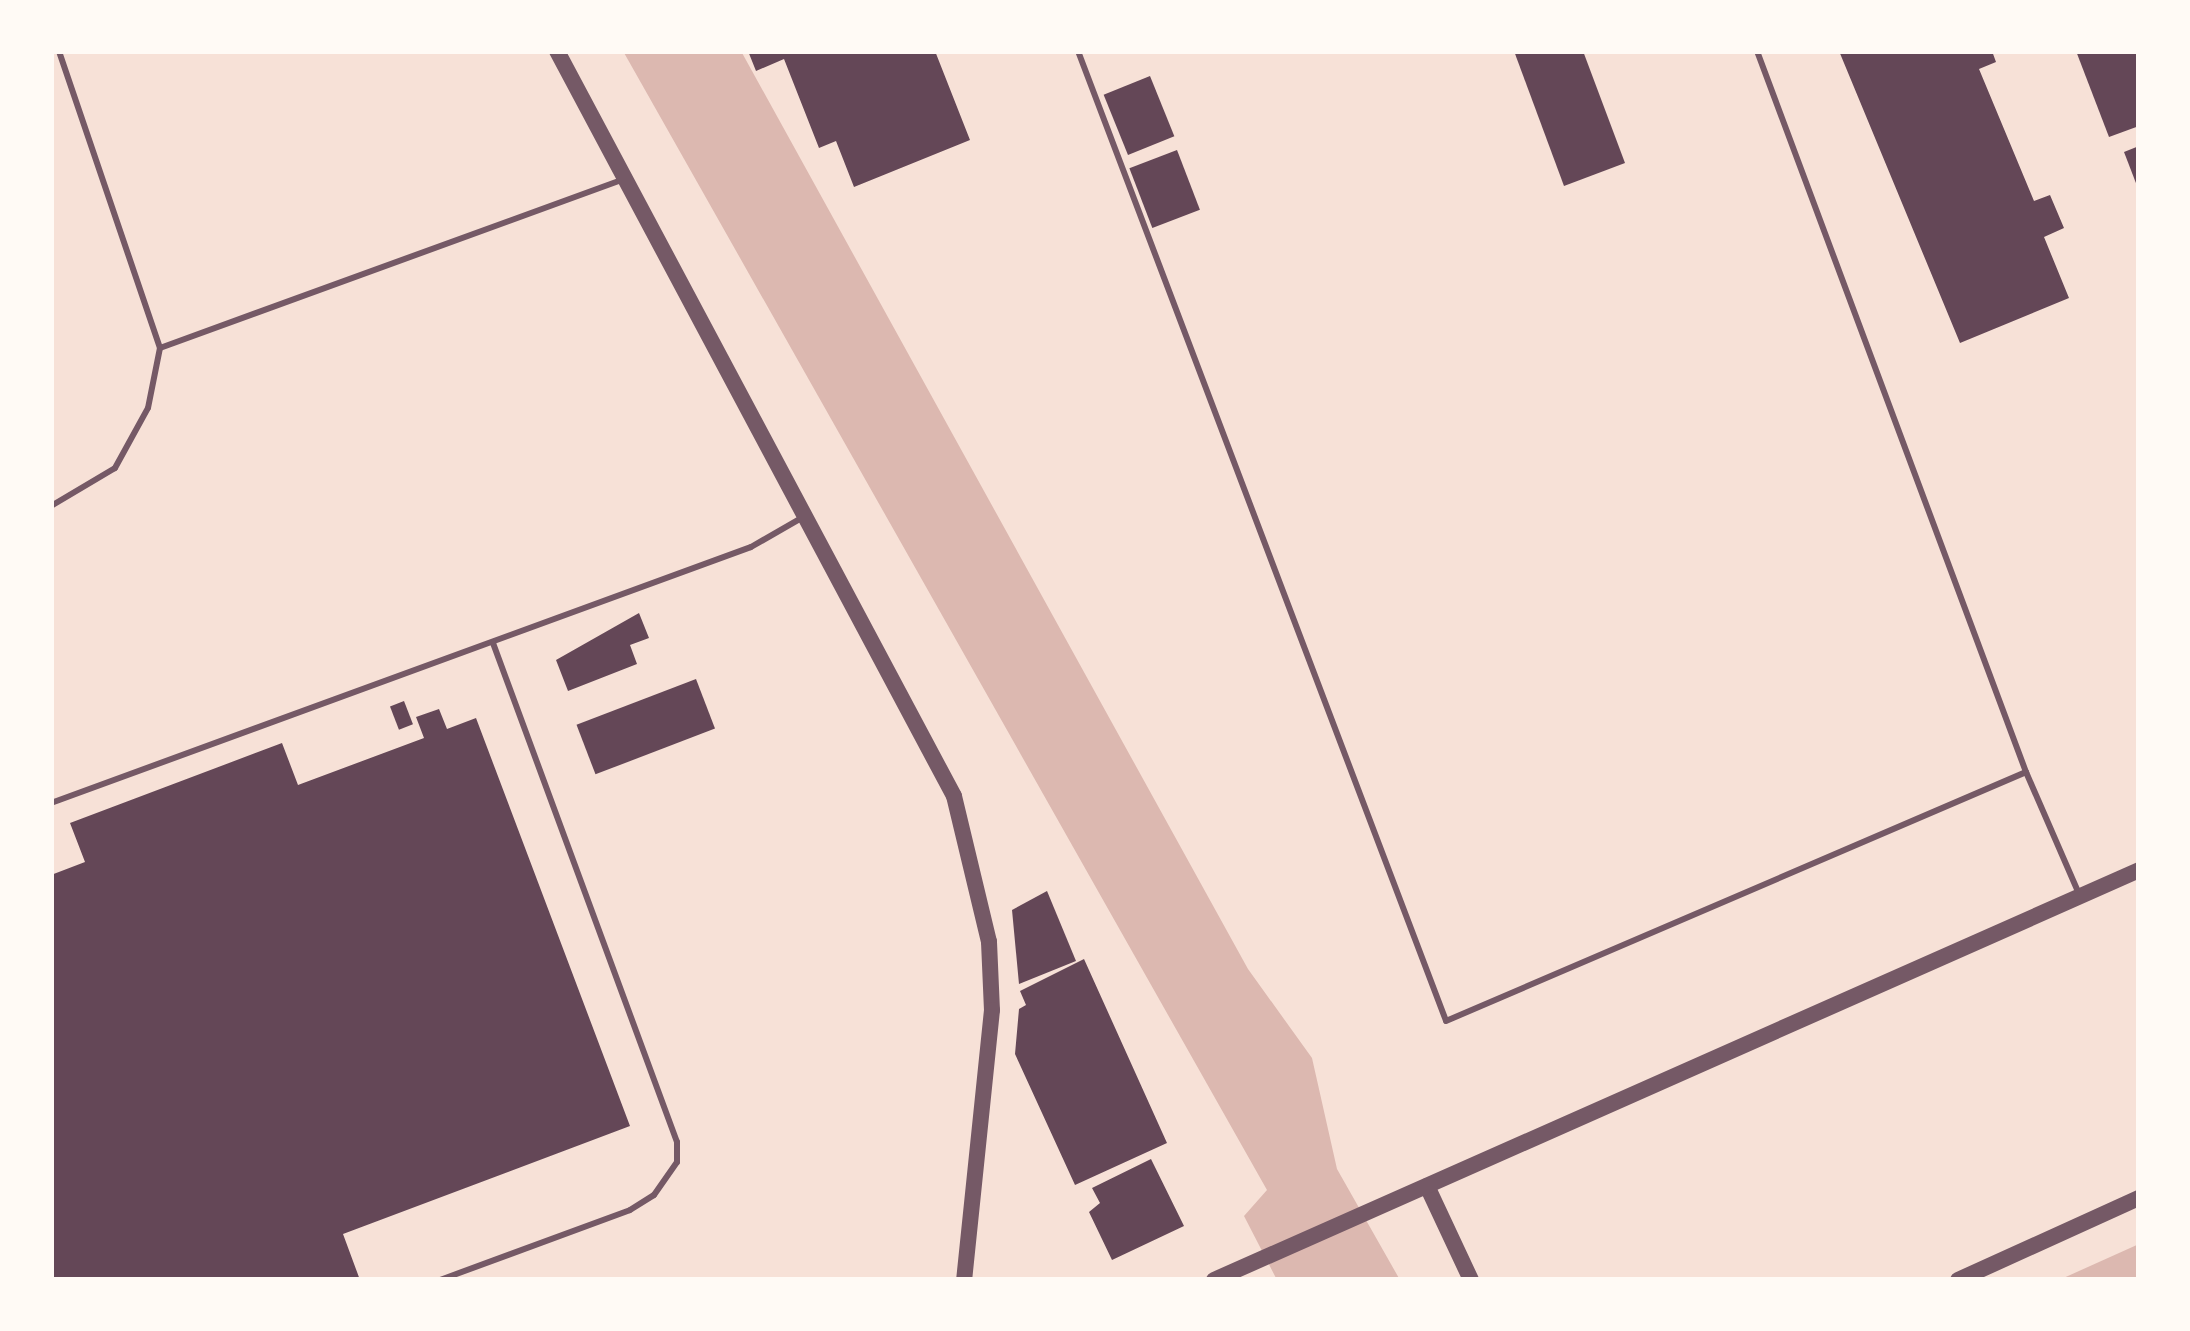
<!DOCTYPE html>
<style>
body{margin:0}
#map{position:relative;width:2190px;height:1331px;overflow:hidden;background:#f7e1d7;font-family:Ubuntu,sans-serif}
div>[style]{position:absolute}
.water>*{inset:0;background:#dcb8b0}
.building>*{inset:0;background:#644757;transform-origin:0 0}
.service>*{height:6px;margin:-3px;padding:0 3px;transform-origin:3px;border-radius:3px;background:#755966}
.tertiary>*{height:16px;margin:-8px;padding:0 8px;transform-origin:8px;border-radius:8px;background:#755966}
span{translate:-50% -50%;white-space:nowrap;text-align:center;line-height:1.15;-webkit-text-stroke:9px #fffaf5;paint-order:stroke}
.frame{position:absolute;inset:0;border:54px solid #fffaf5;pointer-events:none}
</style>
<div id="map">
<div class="water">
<div style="clip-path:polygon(623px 51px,741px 51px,1248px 969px,1312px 1058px,1337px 1169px,1400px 1280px,1277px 1280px,1244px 1216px,1267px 1190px)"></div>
<div style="clip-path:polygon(2139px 1244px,2139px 1280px,2059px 1280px)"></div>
</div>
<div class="building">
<div style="clip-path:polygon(748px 51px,935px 51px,970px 140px,854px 187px,836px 141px,819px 148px,784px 59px,756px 71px)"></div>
<div style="clip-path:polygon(1514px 51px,1583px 51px,1625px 163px,1564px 186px)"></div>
<div style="clip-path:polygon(1839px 51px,1992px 51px,1996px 62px,1979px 69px,2034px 201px,2050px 195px,2064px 228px,2044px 237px,2069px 298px,1960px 343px)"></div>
<div style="clip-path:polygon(2076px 51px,2139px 51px,2139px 126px,2109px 137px)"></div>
<div style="left:1150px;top:76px;width:65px;height:50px;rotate:68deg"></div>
<div style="clip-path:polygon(2139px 146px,2139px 191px,2124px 152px)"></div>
<div style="left:1177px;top:150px;width:64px;height:51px;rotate:69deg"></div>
<div style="clip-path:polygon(639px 613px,649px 638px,630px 645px,637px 664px,568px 691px,556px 660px)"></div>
<div style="left:696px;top:679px;width:53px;height:128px;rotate:69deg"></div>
<div style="left:404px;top:701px;width:25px;height:15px;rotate:69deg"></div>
<div style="clip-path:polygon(439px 709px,447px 729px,476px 718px,630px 1126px,343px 1234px,360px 1280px,51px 1280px,51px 875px,85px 862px,70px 823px,282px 743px,298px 785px,424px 738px,416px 717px)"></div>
<div style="clip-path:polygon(1047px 891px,1076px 961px,1019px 984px,1012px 910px)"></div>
<div style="clip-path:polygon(1084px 959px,1167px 1143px,1075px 1185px,1015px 1054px,1019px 1009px,1026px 1005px,1020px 991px)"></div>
<div style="clip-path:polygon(1151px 1159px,1184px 1226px,1112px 1260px,1089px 1212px,1100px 1203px,1092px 1188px)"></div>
</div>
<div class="service">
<div style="left:1078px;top:51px;width:1037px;rotate:69.22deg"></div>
<div style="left:1446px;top:1021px;width:631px;rotate:-23.23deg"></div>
<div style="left:1757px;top:51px;width:770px;rotate:69.54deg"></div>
<div style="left:2026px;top:772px;width:133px;rotate:66.5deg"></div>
<div style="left:160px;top:348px;width:494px;rotate:-20deg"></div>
<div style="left:51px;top:506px;width:74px;rotate:-30.7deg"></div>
<div style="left:115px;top:468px;width:68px;rotate:-61.2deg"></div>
<div style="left:148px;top:408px;width:61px;rotate:-78.7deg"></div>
<div style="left:160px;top:348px;width:314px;rotate:-108.8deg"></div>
<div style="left:51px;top:803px;width:745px;rotate:-20.09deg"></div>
<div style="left:751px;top:547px;width:62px;rotate:-29.9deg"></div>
<div style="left:440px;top:1280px;width:202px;rotate:-20.2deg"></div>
<div style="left:630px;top:1210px;width:28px;rotate:-32deg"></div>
<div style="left:654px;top:1195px;width:40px;rotate:-55.1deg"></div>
<div style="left:677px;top:1162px;width:20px;rotate:-90deg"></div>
<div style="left:677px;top:1142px;width:532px;rotate:-110.24deg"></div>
</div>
<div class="tertiary">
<div style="left:557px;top:51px;width:844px;rotate:61.95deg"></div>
<div style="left:954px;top:796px;width:150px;rotate:76.5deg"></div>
<div style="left:989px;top:942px;width:68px;rotate:87.5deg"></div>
<div style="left:992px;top:1010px;width:271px;rotate:95.9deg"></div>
<div style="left:1427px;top:1186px;width:104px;rotate:64.9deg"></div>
<div style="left:1214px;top:1280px;width:1012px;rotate:-23.9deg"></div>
<div style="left:1958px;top:1280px;width:199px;rotate:-24.4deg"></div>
</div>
<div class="frame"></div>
</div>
